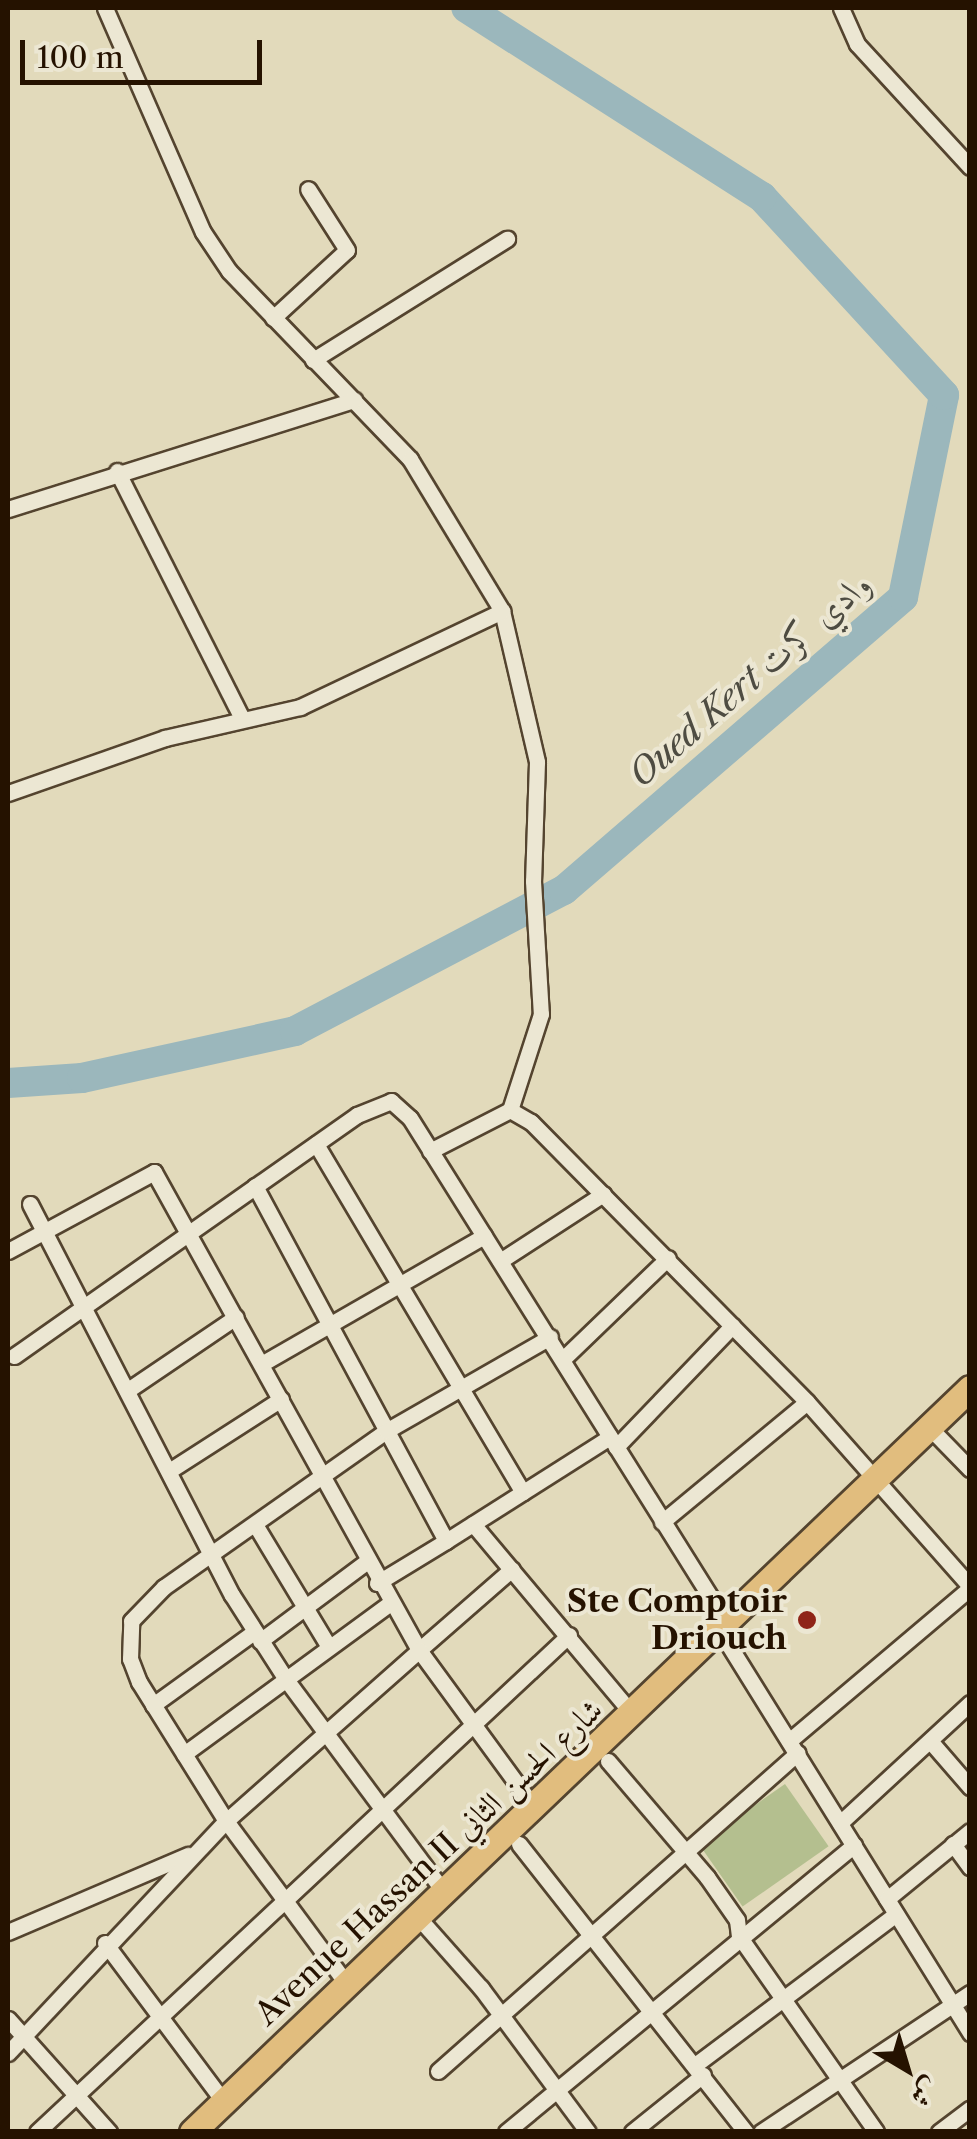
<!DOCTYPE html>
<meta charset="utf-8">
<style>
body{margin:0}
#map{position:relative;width:977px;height:2139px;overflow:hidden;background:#e2dabb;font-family:"Libre Caslon Text",Amiri,serif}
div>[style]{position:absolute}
.green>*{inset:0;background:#b4bf8f;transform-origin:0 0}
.river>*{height:30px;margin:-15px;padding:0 15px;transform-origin:15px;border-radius:15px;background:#9bb7bc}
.roads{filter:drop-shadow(2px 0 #54442f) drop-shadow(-2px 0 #54442f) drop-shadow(0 2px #54442f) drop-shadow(0 -2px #54442f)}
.minor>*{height:15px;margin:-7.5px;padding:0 7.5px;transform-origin:7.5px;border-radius:7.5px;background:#ece7d3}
.primary>*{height:25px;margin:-12.5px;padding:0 12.5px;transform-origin:12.5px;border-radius:12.5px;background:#e1bd7e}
.dots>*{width:28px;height:28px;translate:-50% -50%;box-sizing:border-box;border:5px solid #ece7d3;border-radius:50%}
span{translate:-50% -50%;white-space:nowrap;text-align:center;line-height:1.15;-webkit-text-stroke:8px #ece7d3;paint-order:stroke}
.poi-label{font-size:32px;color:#251200;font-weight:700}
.right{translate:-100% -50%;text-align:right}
.street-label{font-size:32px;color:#251200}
.water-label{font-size:35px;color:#4e4c42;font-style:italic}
.frame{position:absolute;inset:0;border:10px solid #251200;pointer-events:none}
.north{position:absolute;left:857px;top:2019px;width:100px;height:100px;-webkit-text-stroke:8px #ece7d3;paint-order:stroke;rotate:142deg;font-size:28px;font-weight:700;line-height:40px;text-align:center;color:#251200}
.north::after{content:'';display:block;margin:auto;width:35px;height:45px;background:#251200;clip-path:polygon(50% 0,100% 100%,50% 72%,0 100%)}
.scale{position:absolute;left:20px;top:40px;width:242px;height:45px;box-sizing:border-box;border:5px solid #251200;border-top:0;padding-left:12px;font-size:30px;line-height:35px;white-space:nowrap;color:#251200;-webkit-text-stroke:8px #ece7d3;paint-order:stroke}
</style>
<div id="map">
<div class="green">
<div style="left:785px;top:1784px;width:76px;height:105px;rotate:55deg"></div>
</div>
<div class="river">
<div style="left:8px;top:1083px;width:74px;rotate:-3.9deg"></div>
<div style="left:82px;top:1078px;width:218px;rotate:-12.4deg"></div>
<div style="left:295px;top:1031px;width:304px;rotate:-27.7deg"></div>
<div style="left:564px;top:890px;width:448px;rotate:-40.8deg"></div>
<div style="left:903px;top:597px;width:206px;rotate:-78.5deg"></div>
<div style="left:944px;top:395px;width:269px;rotate:-132.6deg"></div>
<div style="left:762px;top:197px;width:351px;rotate:-147.4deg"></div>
</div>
<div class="roads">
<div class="minor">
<div style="left:105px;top:8px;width:244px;rotate:66.4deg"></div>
<div style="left:203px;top:232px;width:47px;rotate:56.3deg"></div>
<div style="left:229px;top:271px;width:261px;rotate:46.1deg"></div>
<div style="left:410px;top:459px;width:178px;rotate:58.8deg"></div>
<div style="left:502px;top:611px;width:155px;rotate:76.9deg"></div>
<div style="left:537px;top:762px;width:119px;rotate:91.9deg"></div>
<div style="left:533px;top:881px;width:133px;rotate:86.6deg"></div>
<div style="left:541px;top:1014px;width:101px;rotate:107.9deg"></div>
<div style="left:841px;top:8px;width:39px;rotate:66deg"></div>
<div style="left:857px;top:44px;width:167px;rotate:47.4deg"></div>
<div style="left:273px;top:318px;width:100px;rotate:-42.6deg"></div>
<div style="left:347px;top:250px;width:72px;rotate:-122.6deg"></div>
<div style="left:313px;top:360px;width:229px;rotate:-32deg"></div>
<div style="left:117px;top:471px;width:277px;rotate:63.2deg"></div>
<div style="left:8px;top:509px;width:363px;rotate:-17.5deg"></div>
<div style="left:8px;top:793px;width:166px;rotate:-19.3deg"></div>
<div style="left:165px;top:738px;width:139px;rotate:-12.9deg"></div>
<div style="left:300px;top:707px;width:224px;rotate:-25.4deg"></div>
<div style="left:316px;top:1144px;width:405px;rotate:59.3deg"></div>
<div style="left:430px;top:1151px;width:90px;rotate:-27.1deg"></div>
<div style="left:510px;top:1110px;width:24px;rotate:30deg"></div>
<div style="left:531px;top:1122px;width:393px;rotate:45.4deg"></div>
<div style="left:807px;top:1402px;width:246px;rotate:48.5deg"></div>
<div style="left:255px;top:1186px;width:403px;rotate:61.7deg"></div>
<div style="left:446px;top:1541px;width:194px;rotate:-32.4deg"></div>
<div style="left:30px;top:1204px;width:440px;rotate:62.7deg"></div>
<div style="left:232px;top:1595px;width:98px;rotate:57.4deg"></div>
<div style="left:285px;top:1678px;width:267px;rotate:53.4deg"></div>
<div style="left:8px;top:1251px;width:166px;rotate:-28.4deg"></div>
<div style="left:154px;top:1172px;width:547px;rotate:61deg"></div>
<div style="left:419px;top:1650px;width:123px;rotate:-41.1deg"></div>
<div style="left:500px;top:1261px;width:123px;rotate:-33deg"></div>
<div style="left:14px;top:1356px;width:419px;rotate:-35.1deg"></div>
<div style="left:357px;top:1115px;width:37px;rotate:-22deg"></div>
<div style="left:391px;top:1101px;width:25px;rotate:42deg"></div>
<div style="left:410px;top:1118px;width:598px;rotate:57.9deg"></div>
<div style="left:564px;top:1358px;width:144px;rotate:-43.9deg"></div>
<div style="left:263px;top:1363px;width:255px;rotate:-29.9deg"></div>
<div style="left:128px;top:1390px;width:130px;rotate:-34.1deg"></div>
<div style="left:928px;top:1426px;width:60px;rotate:45.7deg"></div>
<div style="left:616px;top:1447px;width:168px;rotate:-46.2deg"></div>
<div style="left:169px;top:1471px;width:133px;rotate:-32.7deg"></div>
<div style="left:662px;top:1522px;width:188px;rotate:-39.6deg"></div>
<div style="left:473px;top:1524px;width:249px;rotate:50deg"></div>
<div style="left:256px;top:1526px;width:141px;rotate:58.9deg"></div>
<div style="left:377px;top:1583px;width:81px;rotate:-31.3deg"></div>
<div style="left:260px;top:1641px;width:132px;rotate:-36.7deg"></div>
<div style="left:730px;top:1647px;width:455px;rotate:58.1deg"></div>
<div style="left:153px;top:1705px;width:125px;rotate:-35.9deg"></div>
<div style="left:789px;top:1741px;width:237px;rotate:-40.2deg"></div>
<div style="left:931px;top:1742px;width:60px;rotate:49.1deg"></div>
<div style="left:184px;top:1754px;width:255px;rotate:-36.2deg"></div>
<div style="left:608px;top:1761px;width:153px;rotate:49.5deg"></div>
<div style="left:707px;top:1877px;width:52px;rotate:55.1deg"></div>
<div style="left:737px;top:1920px;width:16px;rotate:83deg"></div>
<div style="left:739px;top:1936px;width:239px;rotate:55deg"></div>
<div style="left:840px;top:1823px;width:177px;rotate:-42.7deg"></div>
<div style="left:519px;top:1844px;width:367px;rotate:51.8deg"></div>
<div style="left:953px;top:1844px;width:29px;rotate:54deg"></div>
<div style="left:887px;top:1899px;width:107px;rotate:-39.3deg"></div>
<div style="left:417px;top:1916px;width:96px;rotate:48.4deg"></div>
<div style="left:481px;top:1988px;width:179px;rotate:53.4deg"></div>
<div style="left:8px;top:1932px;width:196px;rotate:-23.2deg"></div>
<div style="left:105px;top:1943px;width:197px;rotate:53.2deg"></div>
<div style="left:346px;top:1983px;width:202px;rotate:-126.5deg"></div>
<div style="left:226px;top:1821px;width:164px;rotate:-122deg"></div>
<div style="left:139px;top:1682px;width:25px;rotate:-111deg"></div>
<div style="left:130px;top:1659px;width:38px;rotate:-88deg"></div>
<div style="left:131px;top:1621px;width:47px;rotate:-45.9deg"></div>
<div style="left:164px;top:1587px;width:271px;rotate:-35.1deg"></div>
<div style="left:386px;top:1431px;width:189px;rotate:-29.8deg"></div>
<div style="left:8px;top:2019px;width:152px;rotate:48.2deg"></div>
<div style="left:8px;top:2053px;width:318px;rotate:-46.8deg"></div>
<div style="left:226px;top:1821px;width:258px;rotate:-41.5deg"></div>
<div style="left:419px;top:1650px;width:195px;rotate:53.8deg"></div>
<div style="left:695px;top:2065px;width:251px;rotate:-36.9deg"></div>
<div style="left:438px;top:2071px;width:480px;rotate:-41.5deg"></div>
<div style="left:37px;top:2132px;width:728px;rotate:-43.05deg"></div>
<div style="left:506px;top:2132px;width:451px;rotate:-39.5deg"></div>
<div style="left:632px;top:2132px;width:91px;rotate:-38.8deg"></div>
<div style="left:761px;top:2132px;width:251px;rotate:-33.6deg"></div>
<div style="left:939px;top:2132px;width:39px;rotate:-37deg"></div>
</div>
<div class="primary">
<div style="left:192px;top:2132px;width:1076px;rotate:-43.72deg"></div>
</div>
</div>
<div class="dots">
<div style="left:807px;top:1620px;background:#8f2418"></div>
</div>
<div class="poi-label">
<span class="right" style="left:787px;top:1620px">Ste Comptoir<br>Driouch</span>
</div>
<div class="street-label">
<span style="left:429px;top:1862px;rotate:-43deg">Avenue Hassan II شارع الحسن الثاني</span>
</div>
<div class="water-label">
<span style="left:750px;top:679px;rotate:-41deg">Oued Kert وادي كرت</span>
</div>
<div class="frame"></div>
<div class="north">ش</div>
<div class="scale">100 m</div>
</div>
